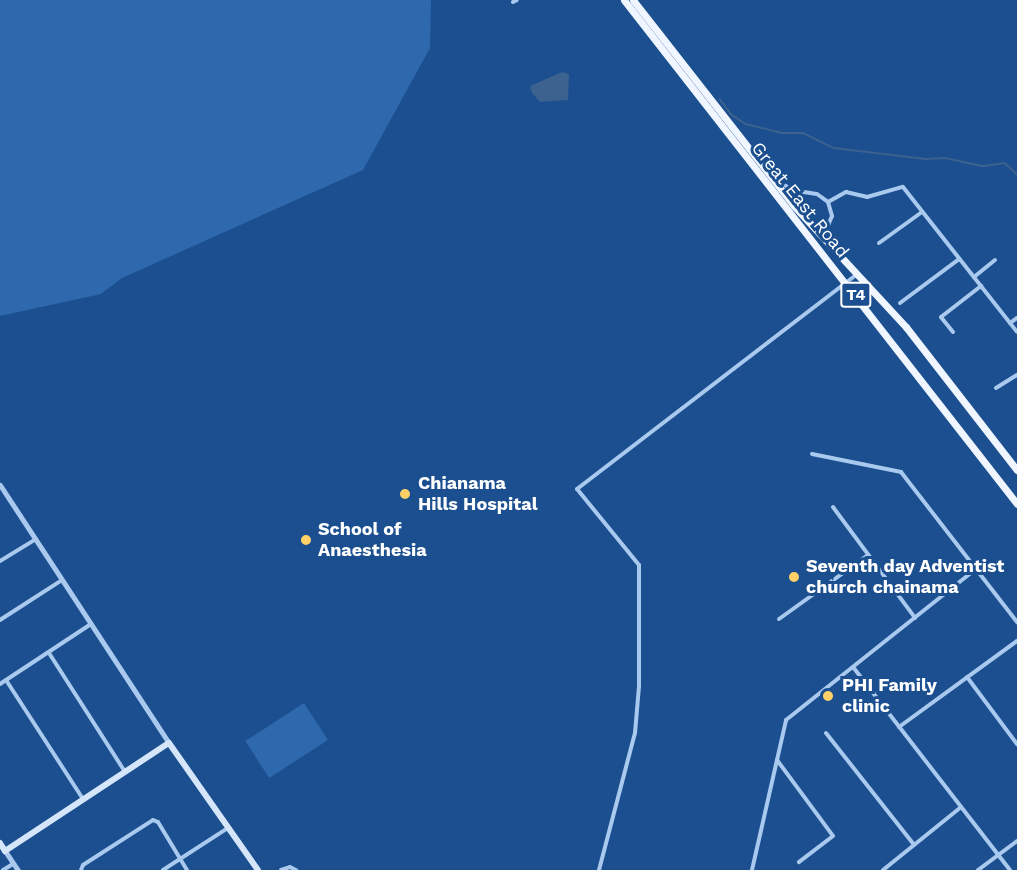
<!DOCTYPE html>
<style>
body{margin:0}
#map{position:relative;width:1017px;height:870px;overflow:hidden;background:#1b4f8f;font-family:"Work Sans",sans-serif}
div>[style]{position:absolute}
.green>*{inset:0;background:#2e69ad;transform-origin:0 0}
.water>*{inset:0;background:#3c6290}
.stream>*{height:1.5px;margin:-0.75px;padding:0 0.75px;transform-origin:0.75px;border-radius:0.75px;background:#3c6290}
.minor>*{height:4px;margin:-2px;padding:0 2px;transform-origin:2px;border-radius:2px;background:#a9c9ee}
.tertiary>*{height:5px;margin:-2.5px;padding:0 2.5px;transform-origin:2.5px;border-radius:2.5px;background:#a9c9ee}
.secondary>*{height:6px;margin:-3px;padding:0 3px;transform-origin:3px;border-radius:3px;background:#d6e6fa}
.primary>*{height:7px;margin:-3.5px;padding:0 3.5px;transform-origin:3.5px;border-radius:3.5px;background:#f0f6ff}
.dots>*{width:16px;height:16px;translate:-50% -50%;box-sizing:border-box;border:3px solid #1b4f8f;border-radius:50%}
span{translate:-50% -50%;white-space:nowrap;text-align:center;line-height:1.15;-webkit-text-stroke:6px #1b4f8f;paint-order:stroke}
.shield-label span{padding:2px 4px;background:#1b4f8f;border:2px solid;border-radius:4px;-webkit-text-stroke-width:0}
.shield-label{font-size:16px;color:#fff;font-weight:700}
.street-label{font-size:18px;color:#fff}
.poi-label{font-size:18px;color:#fff;font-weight:700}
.left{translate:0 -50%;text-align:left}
</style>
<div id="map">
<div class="green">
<div style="clip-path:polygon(0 0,431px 0,430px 48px,363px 170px,122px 278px,101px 294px,0 316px)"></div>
<div style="left:304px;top:703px;width:44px;height:70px;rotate:57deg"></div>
</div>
<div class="water">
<div style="clip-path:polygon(562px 72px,569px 74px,568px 100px,540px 102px,532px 93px,530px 86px)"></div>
</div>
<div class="stream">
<div style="left:720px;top:99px;width:20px;rotate:53deg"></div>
<div style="left:732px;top:115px;width:17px;rotate:33deg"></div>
<div style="left:746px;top:124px;width:38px;rotate:14deg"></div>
<div style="left:783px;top:133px;width:20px"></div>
<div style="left:803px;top:133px;width:34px;rotate:26deg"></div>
<div style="left:834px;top:148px;width:92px;rotate:6.9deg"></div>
<div style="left:925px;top:159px;width:20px;rotate:-3deg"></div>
<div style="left:945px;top:158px;width:40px;rotate:12deg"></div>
<div style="left:984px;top:166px;width:21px;rotate:-8deg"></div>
<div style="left:1005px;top:163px;width:16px;rotate:43deg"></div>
</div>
<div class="minor">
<div style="left:513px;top:2px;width:4px;rotate:-27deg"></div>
<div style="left:775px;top:177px;width:21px;rotate:39deg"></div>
<div style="left:791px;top:190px;width:26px;rotate:9deg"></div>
<div style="left:817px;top:194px;width:14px;rotate:36deg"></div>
<div style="left:828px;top:202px;width:15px;rotate:74deg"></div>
<div style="left:832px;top:216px;width:15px;rotate:113deg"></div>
<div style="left:826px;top:230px;width:14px;rotate:65deg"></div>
<div style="left:828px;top:202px;width:21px;rotate:-29deg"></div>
<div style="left:846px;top:192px;width:22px;rotate:13deg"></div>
<div style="left:867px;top:197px;width:37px;rotate:-16deg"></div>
<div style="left:903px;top:187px;width:184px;rotate:51.8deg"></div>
<div style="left:879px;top:243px;width:53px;rotate:-35.8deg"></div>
<div style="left:974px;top:277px;width:27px;rotate:-39deg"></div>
<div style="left:900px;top:303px;width:74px;rotate:-36.7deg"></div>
<div style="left:1010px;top:323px;width:9px;rotate:-36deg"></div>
<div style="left:953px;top:332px;width:19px;rotate:-129deg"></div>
<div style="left:941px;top:317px;width:51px;rotate:-37.8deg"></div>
<div style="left:996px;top:388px;width:25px;rotate:-32deg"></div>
<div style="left:812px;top:454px;width:91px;rotate:11.4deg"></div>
<div style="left:901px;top:472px;width:190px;rotate:52.3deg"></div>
<div style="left:833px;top:507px;width:138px;rotate:53.5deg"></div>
<div style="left:0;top:561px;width:42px;rotate:-31.4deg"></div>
<div style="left:779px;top:619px;width:110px;rotate:-35.7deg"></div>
<div style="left:0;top:620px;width:74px;rotate:-32.8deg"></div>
<div style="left:49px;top:653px;width:141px;rotate:57.4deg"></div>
<div style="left:853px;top:667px;width:257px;rotate:52.3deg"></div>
<div style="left:967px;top:677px;width:84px;rotate:53.3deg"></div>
<div style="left:6px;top:680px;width:142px;rotate:57.1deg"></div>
<div style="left:0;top:684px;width:109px;rotate:-33.4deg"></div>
<div style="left:899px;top:727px;width:146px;rotate:-36.1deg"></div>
<div style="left:826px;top:733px;width:142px;rotate:51.8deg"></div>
<div style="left:777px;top:760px;width:94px;rotate:53.6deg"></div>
<div style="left:833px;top:836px;width:43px;rotate:142.6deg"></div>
<div style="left:3px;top:870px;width:12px;rotate:-31deg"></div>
<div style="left:81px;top:870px;width:5px;rotate:-68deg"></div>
<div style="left:83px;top:865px;width:83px;rotate:-32.7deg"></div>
<div style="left:153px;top:820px;width:5px;rotate:22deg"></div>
<div style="left:158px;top:822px;width:56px;rotate:58.9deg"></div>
<div style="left:163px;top:870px;width:77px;rotate:-32.9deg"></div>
<div style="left:281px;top:870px;width:9px;rotate:-18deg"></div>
<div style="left:290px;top:867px;width:7px;rotate:27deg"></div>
<div style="left:599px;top:870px;width:142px;rotate:-75.3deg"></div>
<div style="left:635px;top:733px;width:47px;rotate:-85.1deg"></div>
<div style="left:639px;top:686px;width:121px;rotate:-90deg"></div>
<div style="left:639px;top:565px;width:98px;rotate:-129.2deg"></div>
<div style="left:577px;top:489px;width:352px;rotate:-37.5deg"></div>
<div style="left:752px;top:870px;width:154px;rotate:-77.2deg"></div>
<div style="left:786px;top:720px;width:243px;rotate:-38.5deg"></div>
<div style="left:883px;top:870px;width:100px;rotate:-38.9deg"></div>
<div style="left:978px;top:870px;width:49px;rotate:-36.6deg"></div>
</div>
<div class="tertiary">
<div style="left:0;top:485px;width:308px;rotate:56.8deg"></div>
<div style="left:5px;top:851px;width:23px;rotate:56deg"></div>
</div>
<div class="secondary">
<div style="left:0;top:843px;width:9px;rotate:58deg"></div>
<div style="left:5px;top:851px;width:196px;rotate:-33.4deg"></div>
<div style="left:169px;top:743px;width:155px;rotate:55deg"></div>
</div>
<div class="primary">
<div style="left:624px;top:0;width:639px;rotate:52.05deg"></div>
<div style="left:633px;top:0;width:261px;rotate:52deg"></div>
<div style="left:794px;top:206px;width:165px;rotate:47.2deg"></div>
<div style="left:906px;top:327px;width:181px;rotate:52.2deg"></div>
</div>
<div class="dots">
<div style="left:405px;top:494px;background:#ffd166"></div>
<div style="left:306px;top:540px;background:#ffd166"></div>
<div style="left:794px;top:577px;background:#ffd166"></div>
<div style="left:828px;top:696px;background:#ffd166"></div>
</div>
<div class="shield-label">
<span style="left:856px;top:295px">T4</span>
</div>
<div class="street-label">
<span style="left:800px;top:200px;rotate:51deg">Great East Road</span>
</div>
<div class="poi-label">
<span class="left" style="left:418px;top:494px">Chianama<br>Hills Hospital</span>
<span class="left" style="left:318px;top:540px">School of<br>Anaesthesia</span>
<span class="left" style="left:806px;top:577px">Seventh day Adventist<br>church chainama</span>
<span class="left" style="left:842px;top:696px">PHI Family<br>clinic</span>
</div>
</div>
